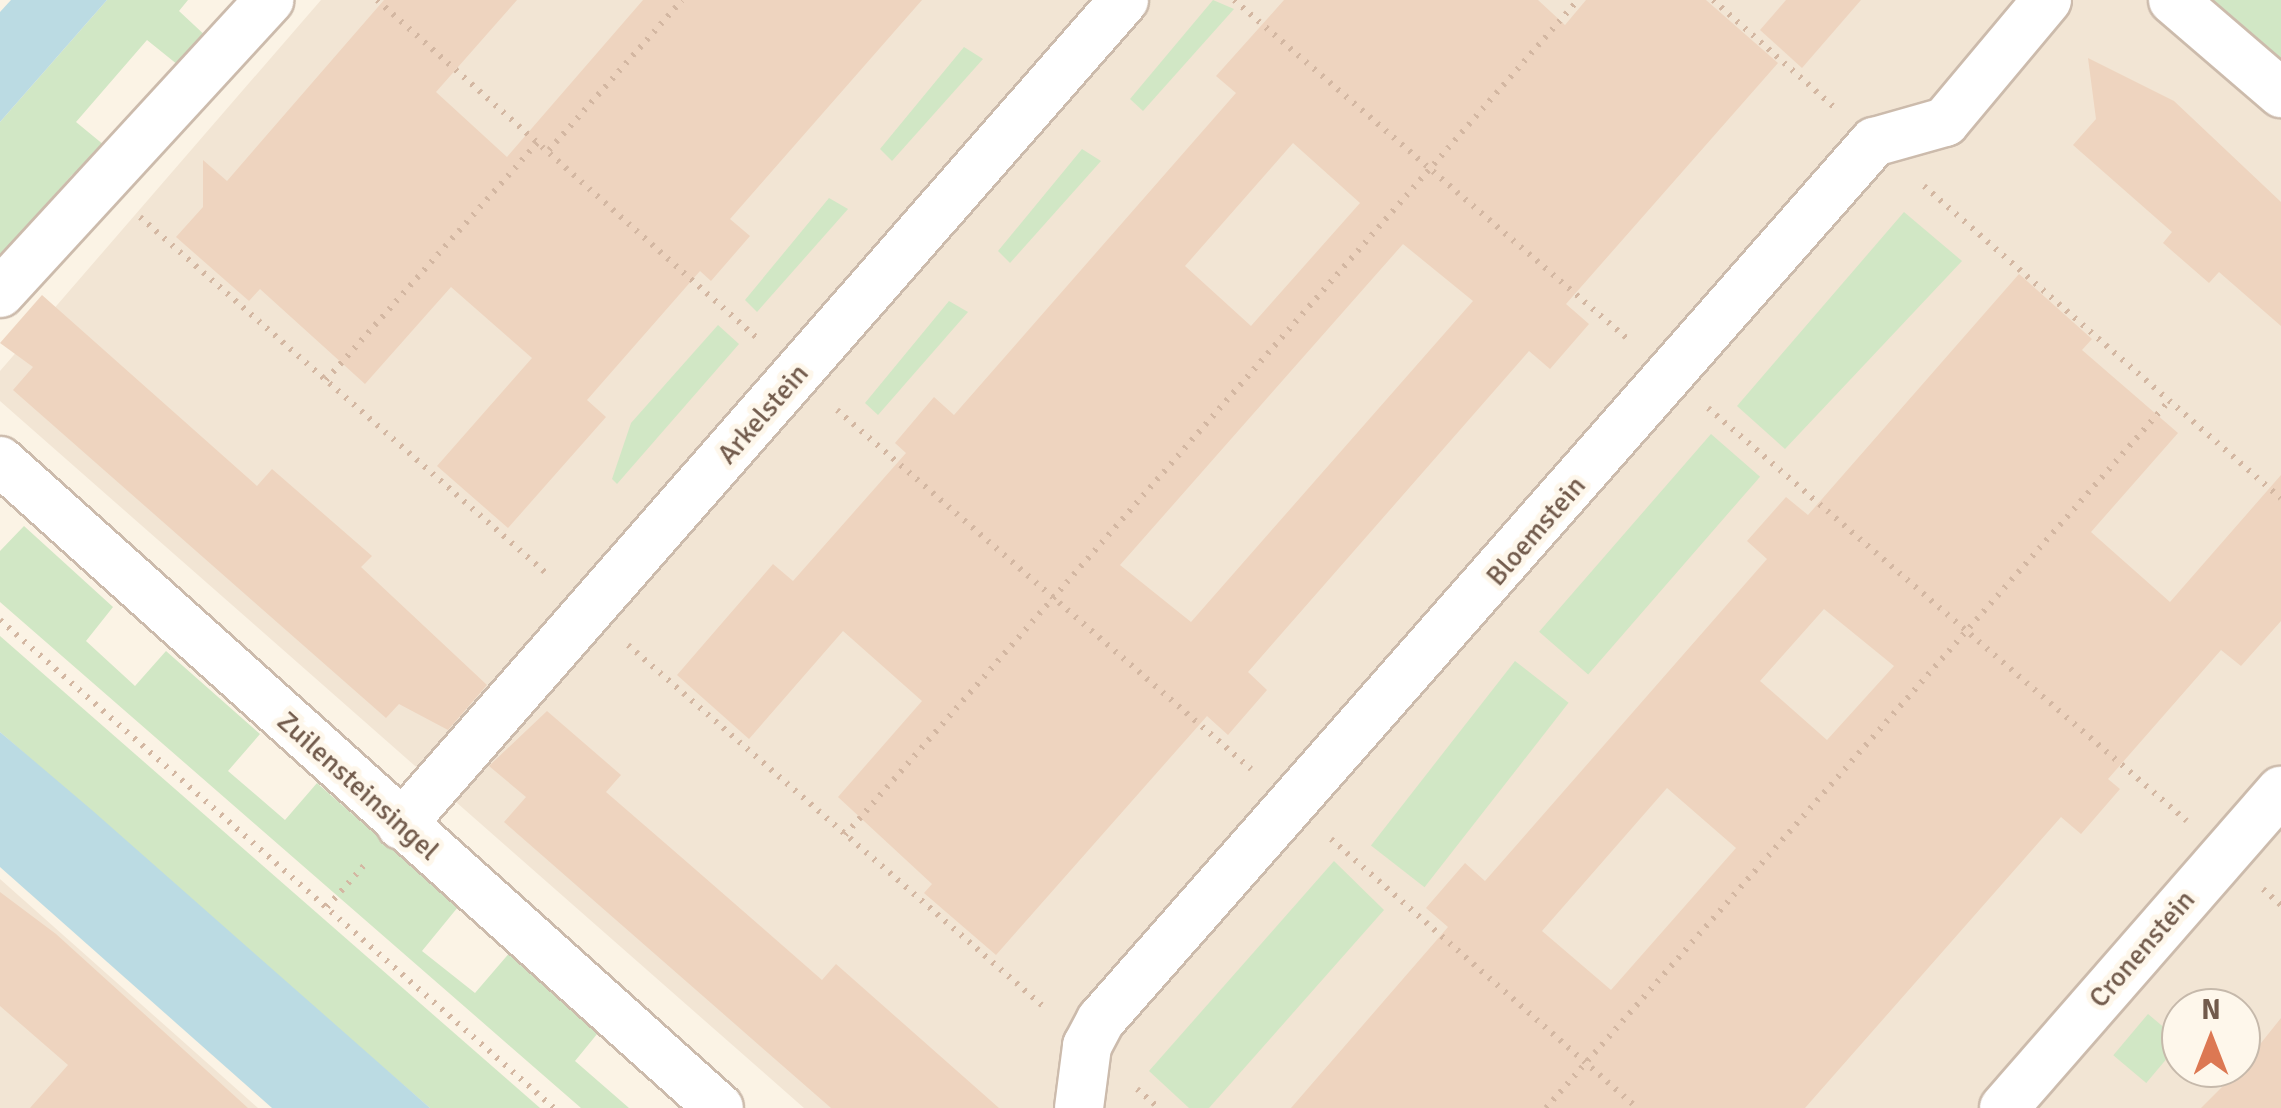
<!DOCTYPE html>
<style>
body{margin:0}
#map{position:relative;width:2281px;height:1108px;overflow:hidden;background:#fbf3e5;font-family:Signika,sans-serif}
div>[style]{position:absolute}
.residential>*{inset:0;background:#f2e5d4}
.green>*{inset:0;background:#d1e7c5;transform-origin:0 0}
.water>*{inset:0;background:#bbdbe3}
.building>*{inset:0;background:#eed4bf}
.path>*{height:6px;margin-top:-3px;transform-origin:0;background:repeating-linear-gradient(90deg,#d3b7a2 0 2.5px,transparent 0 10.5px)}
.roads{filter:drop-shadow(2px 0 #ccbbac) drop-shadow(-2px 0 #ccbbac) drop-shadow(0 2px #ccbbac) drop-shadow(0 -2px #ccbbac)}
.minor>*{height:48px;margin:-24px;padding:0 24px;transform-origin:24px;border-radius:24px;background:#fff}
span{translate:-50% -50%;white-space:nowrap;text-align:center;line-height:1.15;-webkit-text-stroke:10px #fef7eb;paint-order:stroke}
.street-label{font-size:28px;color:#725b4c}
.north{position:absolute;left:2161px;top:988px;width:100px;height:100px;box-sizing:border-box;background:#fef7eb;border:2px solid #c6b9ab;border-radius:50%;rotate:0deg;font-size:28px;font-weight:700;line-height:40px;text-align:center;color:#725b4c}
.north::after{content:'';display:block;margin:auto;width:35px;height:45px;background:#dc7853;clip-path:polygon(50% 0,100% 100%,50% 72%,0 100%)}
</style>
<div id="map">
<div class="residential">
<div style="clip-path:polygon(evenodd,321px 0,2281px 0,2281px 1108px,804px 1108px,0 401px,0 371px,321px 0,2181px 1008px,2241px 1008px,2241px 1068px,2181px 1068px,2181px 1008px)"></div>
<div style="clip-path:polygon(0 879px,258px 1108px,0 1108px)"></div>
</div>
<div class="green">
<div style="clip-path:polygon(107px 0,188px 0,179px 11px,209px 39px,183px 69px,147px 40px,76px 122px,110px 150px,72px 175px,0 256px,0 122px)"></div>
<div style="clip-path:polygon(1213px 0,1234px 9px,1143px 111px,1130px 99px)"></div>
<div style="clip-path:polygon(2212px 0,2281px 0,2281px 60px)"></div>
<div style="clip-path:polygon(964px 47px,983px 59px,892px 161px,880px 149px)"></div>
<div style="clip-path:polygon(1082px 149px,1101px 161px,1010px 263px,998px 251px)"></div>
<div style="clip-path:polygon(829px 198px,848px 209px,757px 312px,745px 300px)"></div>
<div style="clip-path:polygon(1904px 212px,1962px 261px,1785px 449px,1737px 406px)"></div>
<div style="clip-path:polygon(949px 301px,968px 312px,878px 415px,865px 403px)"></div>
<div style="clip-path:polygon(718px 325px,739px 344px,617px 484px,612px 479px,631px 423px)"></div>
<div style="left:1711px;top:434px;width:65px;height:262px;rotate:41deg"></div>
<div style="clip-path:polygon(24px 526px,113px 607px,86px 641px,135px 686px,166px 651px,260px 734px,228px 771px,285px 820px,317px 783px,458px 907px,422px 951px,475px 993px,511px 951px,602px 1028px,575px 1061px,629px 1108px,581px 1108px,0 602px,0 551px)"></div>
<div style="clip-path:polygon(0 636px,540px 1108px,430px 1108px,371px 1057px,0 732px)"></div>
<div style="left:1515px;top:661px;width:68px;height:234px;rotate:38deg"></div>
<div style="clip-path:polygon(1334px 861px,1384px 910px,1209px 1108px,1189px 1108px,1149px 1071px)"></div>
<div style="left:2148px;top:1014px;width:43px;height:54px;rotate:40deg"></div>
</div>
<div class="water">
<div style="clip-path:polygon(11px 0,107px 0,0 122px,0 12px)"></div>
<div style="clip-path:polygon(0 732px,93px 811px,430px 1108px,272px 1108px,0 867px)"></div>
</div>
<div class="building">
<div style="clip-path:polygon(384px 0,517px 0,436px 92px,507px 157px,643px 0,922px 0,730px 219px,750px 236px,711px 281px,700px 271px,587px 400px,606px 417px,508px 528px,437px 466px,532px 358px,451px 287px,365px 384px,260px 289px,249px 301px,176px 237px,203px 207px,203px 160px,227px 181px)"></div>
<div style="clip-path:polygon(evenodd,1284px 0,1538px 0,1565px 25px,1586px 0,1706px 0,1778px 63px,1566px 304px,1589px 324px,1550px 369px,1529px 351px,1248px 672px,1267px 690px,1228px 735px,1207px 716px,996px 955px,924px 893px,932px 884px,838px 797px,922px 701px,843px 631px,749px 739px,677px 675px,773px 564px,793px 581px,906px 453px,895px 443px,934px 397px,954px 415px,1236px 93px,1216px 76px,1284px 0,1293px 143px,1360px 203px,1251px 326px,1185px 266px,1293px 143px,1284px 0,1403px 244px,1473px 301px,1191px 622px,1120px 565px,1403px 244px)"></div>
<div style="clip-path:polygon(1786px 0,1861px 0,1802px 68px,1760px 30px)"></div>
<div style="clip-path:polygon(2088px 58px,2174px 101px,2281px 202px,2281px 326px,2219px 272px,2209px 283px,2163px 243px,2172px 232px,2073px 145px,2096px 119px)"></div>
<div style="clip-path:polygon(evenodd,2019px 274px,2092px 339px,2082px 350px,2178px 433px,2091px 532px,2170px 602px,2281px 475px,2281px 621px,2241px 666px,2221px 650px,2108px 779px,2120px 789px,2081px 834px,2061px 817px,1805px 1108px,1291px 1108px,1448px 927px,1426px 908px,1465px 863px,1485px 881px,1767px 559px,1747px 541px,1786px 497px,1808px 515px,2019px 274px,1824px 609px,1894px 666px,1827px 740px,1760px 681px,1824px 609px,2019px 274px,1667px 788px,1736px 848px,1611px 990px,1542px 931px,1667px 788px)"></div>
<div style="clip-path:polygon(42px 295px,257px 486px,272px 469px,372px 556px,361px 567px,487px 685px,448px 730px,399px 704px,386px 718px,13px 390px,33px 367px,0 343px)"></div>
<div style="clip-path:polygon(547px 711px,621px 775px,606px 792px,688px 863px,822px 980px,836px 964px,999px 1108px,831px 1108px,504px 822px,526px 797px,489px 766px)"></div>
<div style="clip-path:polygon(0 892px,56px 934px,248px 1108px,30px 1108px,68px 1065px,0 1006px)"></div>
<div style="clip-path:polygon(2281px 1018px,2281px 1108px,2201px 1108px,2241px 1068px)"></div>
</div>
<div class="path">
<div style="left:377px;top:0;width:509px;rotate:41.65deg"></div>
<div style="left:1234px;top:0;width:523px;rotate:40.73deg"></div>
<div style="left:1713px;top:0;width:164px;rotate:41.5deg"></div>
<div style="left:549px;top:150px;width:200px;rotate:-48.4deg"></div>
<div style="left:1924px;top:186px;width:474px;rotate:41.2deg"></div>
<div style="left:140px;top:217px;width:541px;rotate:41.26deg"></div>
<div style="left:326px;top:380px;width:320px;rotate:-48.3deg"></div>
<div style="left:1708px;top:408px;width:632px;rotate:40.77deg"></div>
<div style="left:837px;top:410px;width:548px;rotate:40.93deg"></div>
<div style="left:0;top:620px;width:738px;rotate:41.38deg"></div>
<div style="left:628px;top:645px;width:553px;rotate:41.04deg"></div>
<div style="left:845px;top:835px;width:1111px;rotate:-48.72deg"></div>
<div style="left:1331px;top:839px;width:407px;rotate:41.3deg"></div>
<div style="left:2263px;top:889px;width:24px;rotate:42deg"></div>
<div style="left:327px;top:907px;width:59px;rotate:-48.4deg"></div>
<div style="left:1137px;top:1089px;width:29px;rotate:41deg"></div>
<div style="left:1546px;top:1108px;width:944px;rotate:-48.61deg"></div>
</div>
<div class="roads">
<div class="minor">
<div style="left:2173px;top:0;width:143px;rotate:40.7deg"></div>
<div style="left:0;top:293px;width:398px;rotate:-47.4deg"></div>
<div style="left:0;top:461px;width:967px;rotate:41.98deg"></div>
<div style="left:401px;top:825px;width:1097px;rotate:-48.77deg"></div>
<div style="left:1079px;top:1108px;width:63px;rotate:-82.6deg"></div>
<div style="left:1087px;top:1046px;width:30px;rotate:-62deg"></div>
<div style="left:1101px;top:1020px;width:1170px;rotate:-48.64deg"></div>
<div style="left:1874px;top:142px;width:74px;rotate:-15.7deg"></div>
<div style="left:1945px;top:122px;width:159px;rotate:-50.1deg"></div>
<div style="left:2004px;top:1108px;width:421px;rotate:-48.9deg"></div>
</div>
</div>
<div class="street-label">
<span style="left:763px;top:414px;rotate:-49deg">Arkelstein</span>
<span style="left:1536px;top:531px;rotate:-49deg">Bloemstein</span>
<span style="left:358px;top:786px;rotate:42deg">Zuilensteinsingel</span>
<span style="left:2142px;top:949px;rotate:-49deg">Cronenstein</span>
</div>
<div class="north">N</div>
</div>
